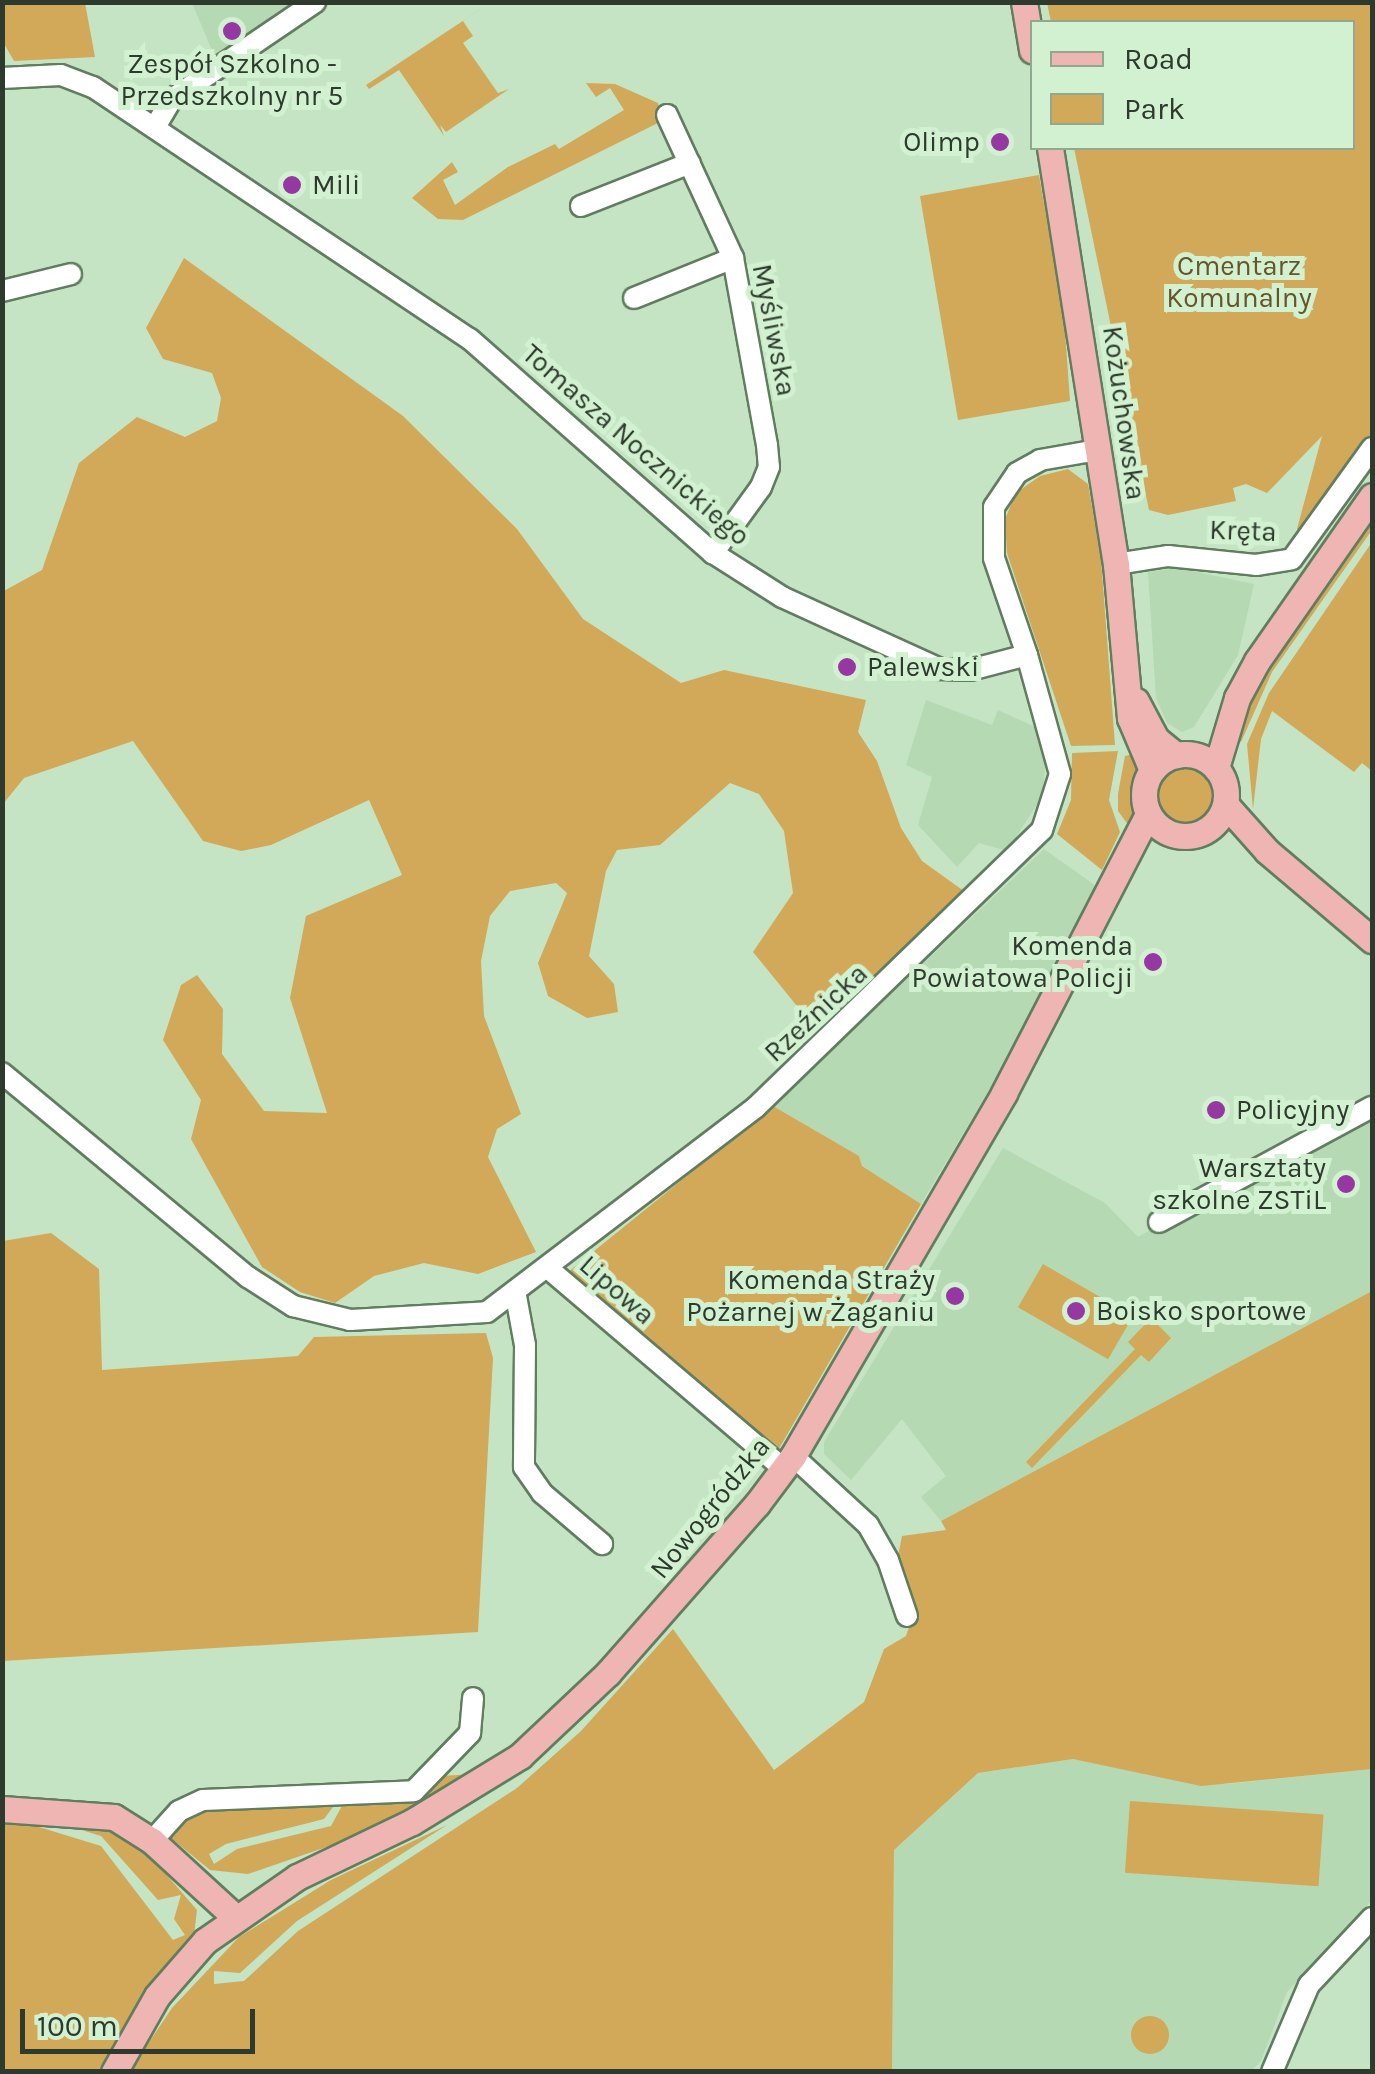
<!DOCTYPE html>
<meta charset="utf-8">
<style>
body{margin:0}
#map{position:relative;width:1375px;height:2074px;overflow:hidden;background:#c5e4c3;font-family:Karla,sans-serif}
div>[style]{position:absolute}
.built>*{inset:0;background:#b5d9b2}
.green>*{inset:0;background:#d1a958;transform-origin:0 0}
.round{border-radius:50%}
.roads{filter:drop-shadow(2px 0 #617d60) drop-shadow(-2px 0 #617d60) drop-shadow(0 2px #617d60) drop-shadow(0 -2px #617d60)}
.minor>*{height:20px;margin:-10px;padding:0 10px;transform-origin:10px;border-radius:10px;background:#fff}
.major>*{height:25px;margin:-12.5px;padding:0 12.5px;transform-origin:12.5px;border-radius:12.5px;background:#efb5b2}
.major>.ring{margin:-12.5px;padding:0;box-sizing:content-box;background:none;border:25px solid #efb5b2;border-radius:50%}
.dots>*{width:28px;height:28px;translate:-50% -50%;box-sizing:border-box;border:5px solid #d2f1d0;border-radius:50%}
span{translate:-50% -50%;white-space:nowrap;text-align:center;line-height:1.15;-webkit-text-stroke:10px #d2f1d0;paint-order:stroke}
.poi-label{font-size:28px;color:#2d3a2d}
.right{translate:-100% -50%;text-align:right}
.left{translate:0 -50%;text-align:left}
.park-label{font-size:28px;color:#695429}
.street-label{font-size:28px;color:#2d3a2d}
.frame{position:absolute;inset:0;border:5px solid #2d3a2d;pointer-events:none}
.legend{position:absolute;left:1030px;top:20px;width:325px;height:130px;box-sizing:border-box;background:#d2f1d0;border:2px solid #90a88f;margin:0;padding:12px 18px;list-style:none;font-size:30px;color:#2d3a2d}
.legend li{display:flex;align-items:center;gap:20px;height:50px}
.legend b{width:50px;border:2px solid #90a88f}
.scale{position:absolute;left:20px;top:2009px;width:235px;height:45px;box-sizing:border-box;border:5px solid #2d3a2d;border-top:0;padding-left:12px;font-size:30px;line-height:35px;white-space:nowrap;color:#2d3a2d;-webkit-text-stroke:8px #d2f1d0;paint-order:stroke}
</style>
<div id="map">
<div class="built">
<div style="clip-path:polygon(192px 3px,304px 3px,216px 60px)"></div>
<div style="clip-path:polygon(1178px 568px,1254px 584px,1238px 655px,1194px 727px,1182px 732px,1167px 723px,1156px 698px,1148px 572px)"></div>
<div style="clip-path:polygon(926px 700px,992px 725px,998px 710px,1037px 728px,1045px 764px,1043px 795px,1007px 851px,979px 843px,957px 867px,918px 825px,932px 777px,906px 765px)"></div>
<div style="clip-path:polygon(1044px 849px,1096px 886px,1011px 1053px,921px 1204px,862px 1166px,859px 1156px,773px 1106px)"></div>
<div style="clip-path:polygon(1372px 1108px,1372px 1291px,941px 1521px,921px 1497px,946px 1476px,902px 1419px,851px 1480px,824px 1454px,824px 1442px,1003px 1148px,1105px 1203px,1138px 1237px)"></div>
<div style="clip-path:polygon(1073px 1759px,1228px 1784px,1372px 1769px,1372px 1900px,1287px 1992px,1261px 2061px,1251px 2071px,892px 2072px,894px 1850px,978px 1773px)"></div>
</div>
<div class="green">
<div style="clip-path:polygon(2px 3px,85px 3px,95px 57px,14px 61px,3px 42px)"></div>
<div style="clip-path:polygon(490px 3px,463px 21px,473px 36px,463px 43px,498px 93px,509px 89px,446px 132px,440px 125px,444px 136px,399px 70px,369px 89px,366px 85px)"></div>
<div style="clip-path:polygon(1047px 3px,1372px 3px,1372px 465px,1309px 547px,1297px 529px,1322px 436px,1267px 493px,1246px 484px,1233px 488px,1236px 501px,1168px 515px,1149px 510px,1074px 148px,1352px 148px,1352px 22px,1051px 22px)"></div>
<div style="clip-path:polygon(586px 83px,615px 84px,658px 103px,662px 121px,463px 220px,438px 219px,412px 198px,452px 162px,458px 172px,443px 180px,455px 205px,508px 167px,555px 144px,559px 149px,624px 110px,610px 88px,596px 97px)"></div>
<div style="clip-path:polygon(1039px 175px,1064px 317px,1070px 401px,958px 420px,920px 196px)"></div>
<div style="clip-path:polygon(184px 258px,403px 416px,517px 529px,583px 619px,681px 683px,724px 670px,866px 700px,858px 732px,877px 761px,901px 828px,922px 861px,975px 899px,836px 1032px,801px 1011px,753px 952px,793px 893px,784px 831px,759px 794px,730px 783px,660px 845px,617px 850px,606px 871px,589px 956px,614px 984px,618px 1012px,587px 1018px,548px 996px,538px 963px,567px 893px,556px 883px,510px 891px,490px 916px,481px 961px,484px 1016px,521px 1114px,497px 1129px,488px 1157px,536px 1252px,478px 1274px,424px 1263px,374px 1276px,335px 1303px,300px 1292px,262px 1267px,191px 1139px,201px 1100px,163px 1040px,181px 985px,197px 975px,223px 1009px,222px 1054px,264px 1111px,327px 1113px,290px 998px,306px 916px,402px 875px,369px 800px,271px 845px,241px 851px,203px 841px,133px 741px,24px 778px,3px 804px,2px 592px,42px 570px,79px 463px,137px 417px,185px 437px,217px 421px,221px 398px,212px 373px,163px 359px,146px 328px)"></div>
<div style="clip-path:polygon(1068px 469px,1088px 484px,1101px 559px,1115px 745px,1071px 746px,1007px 553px,1005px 519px,1016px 493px,1040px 476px)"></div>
<div style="clip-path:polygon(1372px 512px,1372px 530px,1272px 672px,1241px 742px,1231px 738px,1251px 692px)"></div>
<div style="clip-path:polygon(1372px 542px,1372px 771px,1362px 763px,1354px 772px,1272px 711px,1261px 739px,1253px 809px,1247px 744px,1269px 693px)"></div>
<div style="clip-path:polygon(1118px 751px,1109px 800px,1120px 832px,1102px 870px,1057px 834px,1071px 800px,1072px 753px)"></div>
<div style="clip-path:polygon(1138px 753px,1141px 820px,1129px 826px,1118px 811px,1118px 794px,1125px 756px)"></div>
<div class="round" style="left:1154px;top:764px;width:64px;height:64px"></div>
<div style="clip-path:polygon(773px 1106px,859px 1156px,862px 1166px,921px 1204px,777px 1452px,567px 1273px)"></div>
<div style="clip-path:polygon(51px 1233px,99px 1269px,102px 1370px,298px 1356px,314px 1337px,486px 1333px,493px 1358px,478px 1632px,3px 1661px,3px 1241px)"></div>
<div style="left:1043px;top:1264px;width:104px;height:50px;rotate:30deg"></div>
<div style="clip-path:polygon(1372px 1291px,1372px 1769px,1201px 1786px,1073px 1759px,978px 1773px,894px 1850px,892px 2071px,129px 2072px,172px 2008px,239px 1937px,331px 1880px,447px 1825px,297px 1921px,240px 1973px,214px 1971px,214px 1984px,244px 1981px,298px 1931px,517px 1788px,581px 1731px,673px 1629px,774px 1770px,864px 1702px,884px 1649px,906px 1636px,913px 1615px,897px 1561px,902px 1536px,946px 1530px,941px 1521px)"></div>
<div style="clip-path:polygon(1151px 1318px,1171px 1338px,1149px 1362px,1141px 1355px,1032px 1468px,1026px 1462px,1135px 1349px,1128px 1342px)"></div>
<div style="clip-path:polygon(475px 1774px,367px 1833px,248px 1874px,210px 1870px,171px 1838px,173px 1827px,199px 1810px,336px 1803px,324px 1819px,226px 1844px,209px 1854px,214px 1864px,237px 1849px,331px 1826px,344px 1802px,439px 1776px)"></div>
<div style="left:1130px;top:1801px;width:194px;height:72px;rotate:4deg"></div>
<div style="clip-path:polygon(13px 1819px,101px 1846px,173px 1940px,185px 1935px,174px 1919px,181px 1895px,158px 1900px,101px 1836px,52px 1821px,104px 1825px,146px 1851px,197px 1910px,194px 1935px,150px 1986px,98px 2071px,3px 2071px,2px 1820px)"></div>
<div class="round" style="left:1131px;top:2016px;width:38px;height:38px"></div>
</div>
<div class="roads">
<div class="minor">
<div style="left:2px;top:78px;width:59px;rotate:-2.9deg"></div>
<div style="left:61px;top:75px;width:34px;rotate:21deg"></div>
<div style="left:93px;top:87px;width:453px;rotate:33.8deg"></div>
<div style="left:470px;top:339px;width:324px;rotate:41.4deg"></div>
<div style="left:713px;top:553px;width:82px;rotate:32.5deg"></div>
<div style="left:782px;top:597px;width:174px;rotate:24.5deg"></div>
<div style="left:940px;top:669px;width:30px;rotate:2deg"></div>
<div style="left:970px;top:670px;width:59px;rotate:-14.7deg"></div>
<div style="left:1027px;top:655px;width:102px;rotate:-108.8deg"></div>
<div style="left:994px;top:558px;width:51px;rotate:-90deg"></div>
<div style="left:994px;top:507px;width:41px;rotate:-55.9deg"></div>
<div style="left:1017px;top:473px;width:26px;rotate:-29deg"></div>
<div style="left:1040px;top:460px;width:59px;rotate:-9.8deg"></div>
<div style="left:667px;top:115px;width:157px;rotate:65.2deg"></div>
<div style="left:733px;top:258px;width:190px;rotate:79.7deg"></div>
<div style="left:767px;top:445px;width:22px;rotate:85deg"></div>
<div style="left:769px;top:467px;width:22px;rotate:112deg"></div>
<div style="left:761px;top:487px;width:82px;rotate:126deg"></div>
<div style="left:155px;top:127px;width:33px;rotate:-59deg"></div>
<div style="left:172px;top:99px;width:173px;rotate:-34.1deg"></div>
<div style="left:581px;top:206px;width:117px;rotate:-21.5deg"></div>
<div style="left:2px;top:291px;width:71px;rotate:-13.8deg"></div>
<div style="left:634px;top:298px;width:107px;rotate:-22deg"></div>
<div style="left:1116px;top:564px;width:53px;rotate:-8.7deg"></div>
<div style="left:1168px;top:556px;width:88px;rotate:5.8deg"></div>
<div style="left:1256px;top:565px;width:36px;rotate:-9deg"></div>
<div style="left:1292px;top:559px;width:137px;rotate:-54.2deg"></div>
<div style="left:2px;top:1073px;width:320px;rotate:39.7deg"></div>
<div style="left:248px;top:1277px;width:54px;rotate:32.8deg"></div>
<div style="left:293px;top:1306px;width:59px;rotate:13.8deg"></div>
<div style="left:350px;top:1320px;width:137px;rotate:-3.3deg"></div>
<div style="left:487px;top:1312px;width:338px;rotate:-37.3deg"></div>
<div style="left:756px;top:1107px;width:398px;rotate:-44.1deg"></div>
<div style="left:1042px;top:830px;width:59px;rotate:-72.2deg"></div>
<div style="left:1060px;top:774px;width:123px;rotate:-105.5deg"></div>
<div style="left:1159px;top:1222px;width:242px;rotate:-28.4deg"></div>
<div style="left:550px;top:1270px;width:307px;rotate:40.4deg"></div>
<div style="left:516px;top:1296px;width:50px;rotate:79.6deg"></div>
<div style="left:525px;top:1345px;width:122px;rotate:90.5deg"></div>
<div style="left:524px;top:1467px;width:32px;rotate:55deg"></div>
<div style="left:542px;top:1493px;width:79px;rotate:40.4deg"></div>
<div style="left:793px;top:1456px;width:102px;rotate:42.6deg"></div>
<div style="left:868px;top:1525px;width:40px;rotate:60.3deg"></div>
<div style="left:888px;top:1560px;width:59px;rotate:71.3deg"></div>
<div style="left:152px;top:1841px;width:40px;rotate:-48deg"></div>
<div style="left:179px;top:1811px;width:26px;rotate:-25deg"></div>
<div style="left:203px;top:1800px;width:211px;rotate:-2.4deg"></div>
<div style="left:414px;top:1791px;width:81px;rotate:-46deg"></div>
<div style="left:470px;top:1733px;width:35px;rotate:-85deg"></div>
<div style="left:1272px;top:2072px;width:95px;rotate:-67deg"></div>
<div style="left:1309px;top:1985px;width:92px;rotate:-46.8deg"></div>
</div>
<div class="major">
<div style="left:1024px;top:2px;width:49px;rotate:80.5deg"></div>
<div style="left:1050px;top:148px;width:421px;rotate:81deg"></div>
<div style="left:1116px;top:564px;width:155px;rotate:84.8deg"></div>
<div style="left:1130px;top:718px;width:56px;rotate:67.1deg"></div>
<div style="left:1136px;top:701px;width:43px;rotate:62.2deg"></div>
<div style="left:1156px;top:739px;width:26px;rotate:39deg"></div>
<div class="ring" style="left:1144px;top:754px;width:57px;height:57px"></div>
<div style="left:1216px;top:768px;width:73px;rotate:-73.3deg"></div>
<div style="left:1237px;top:698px;width:42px;rotate:-61.6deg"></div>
<div style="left:1257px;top:661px;width:201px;rotate:-55.1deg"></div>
<div style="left:1226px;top:805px;width:62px;rotate:48.3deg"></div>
<div style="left:1267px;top:851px;width:138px;rotate:40.3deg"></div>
<div style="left:2px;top:1809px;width:112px;rotate:4.1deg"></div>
<div style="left:114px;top:1817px;width:45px;rotate:32.3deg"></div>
<div style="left:152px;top:1841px;width:113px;rotate:42.5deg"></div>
<div style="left:114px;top:2072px;width:87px;rotate:-60.5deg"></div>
<div style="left:157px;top:1996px;width:73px;rotate:-48.9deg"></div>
<div style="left:205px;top:1941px;width:112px;rotate:-34.8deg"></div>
<div style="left:297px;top:1877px;width:127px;rotate:-25.6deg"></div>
<div style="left:412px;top:1822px;width:127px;rotate:-31.4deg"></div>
<div style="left:520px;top:1756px;width:121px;rotate:-43.3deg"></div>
<div style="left:608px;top:1673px;width:225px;rotate:-48.6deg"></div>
<div style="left:757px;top:1504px;width:60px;rotate:-53.1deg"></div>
<div style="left:793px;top:1456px;width:420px;rotate:-59.8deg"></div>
<div style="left:1004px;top:1093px;width:314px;rotate:-62.7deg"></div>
</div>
</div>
<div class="dots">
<div style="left:232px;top:31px;background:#9638a1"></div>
<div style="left:1000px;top:142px;background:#9638a1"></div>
<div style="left:292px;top:185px;background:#9638a1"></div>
<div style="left:847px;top:667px;background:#9638a1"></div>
<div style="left:1153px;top:962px;background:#9638a1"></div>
<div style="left:1216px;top:1110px;background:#9638a1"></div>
<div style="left:1346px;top:1184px;background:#9638a1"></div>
<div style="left:955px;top:1296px;background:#9638a1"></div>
<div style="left:1076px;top:1311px;background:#9638a1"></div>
</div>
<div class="poi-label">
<span style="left:232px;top:80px">Zespół Szkolno -<br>Przedszkolny nr 5</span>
<span class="right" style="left:980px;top:142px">Olimp</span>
<span class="left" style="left:312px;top:185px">Mili</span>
<span class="left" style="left:867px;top:667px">Palewski</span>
<span class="right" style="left:1133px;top:962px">Komenda<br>Powiatowa Policji</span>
<span class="left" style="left:1236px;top:1110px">Policyjny</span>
<span class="right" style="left:1326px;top:1184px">Warsztaty<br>szkolne ZSTiL</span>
<span class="right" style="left:935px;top:1296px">Komenda Straży<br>Pożarnej w Żaganiu</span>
<span class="left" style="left:1096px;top:1311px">Boisko sportowe</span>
</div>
<div class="park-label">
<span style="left:1239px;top:282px">Cmentarz<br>Komunalny</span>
</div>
<div class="street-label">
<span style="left:774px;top:330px;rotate:79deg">Myśliwska</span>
<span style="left:1124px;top:413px;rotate:82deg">Kożuchowska</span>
<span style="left:636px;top:445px;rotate:41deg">Tomasza Nocznickiego</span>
<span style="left:1243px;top:531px;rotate:2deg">Kręta</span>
<span style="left:816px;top:1013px;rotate:-43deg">Rzeźnicka</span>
<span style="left:617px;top:1290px;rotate:41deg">Lipowa</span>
<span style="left:710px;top:1508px;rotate:-51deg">Nowogródzka</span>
</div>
<div class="frame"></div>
<ul class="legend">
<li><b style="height:12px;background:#efb5b2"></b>Road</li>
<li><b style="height:28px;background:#d1a958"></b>Park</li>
</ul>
<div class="scale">100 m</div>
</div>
